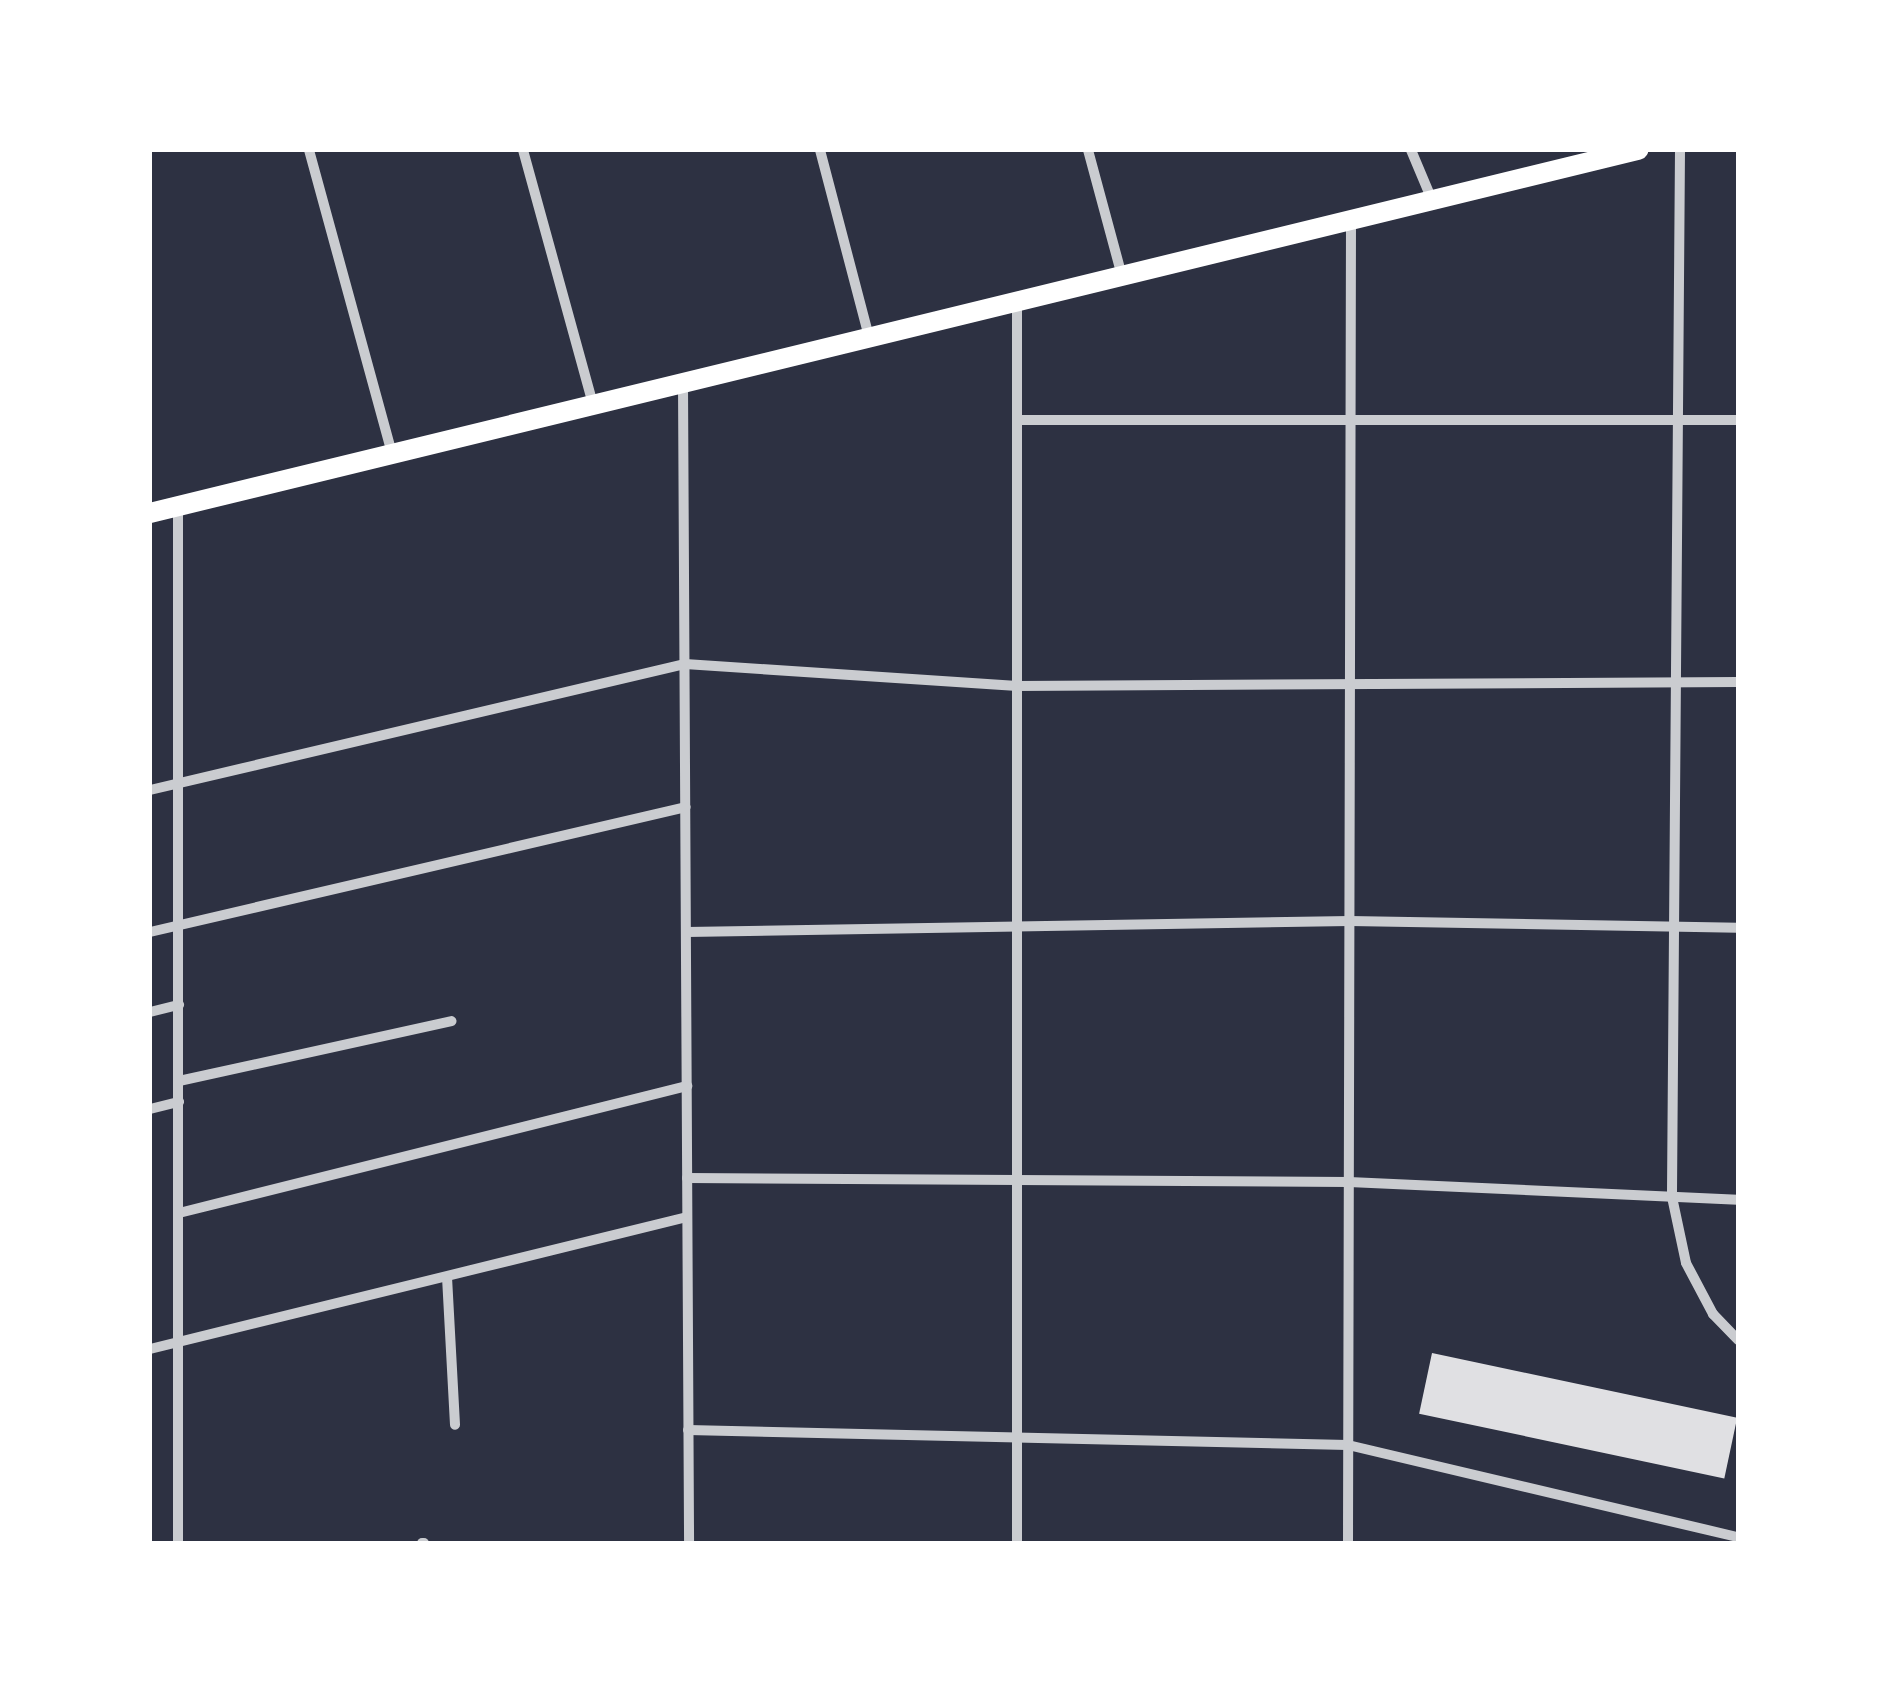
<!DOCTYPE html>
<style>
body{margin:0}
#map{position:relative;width:1888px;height:1693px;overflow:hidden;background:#2d3142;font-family:Helvetica,sans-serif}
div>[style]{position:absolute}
.building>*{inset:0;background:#e0e0e3;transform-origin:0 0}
.minor>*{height:10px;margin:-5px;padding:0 5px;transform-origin:5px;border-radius:5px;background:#caccd0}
.secondary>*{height:20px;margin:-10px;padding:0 10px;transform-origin:10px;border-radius:10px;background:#fff}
span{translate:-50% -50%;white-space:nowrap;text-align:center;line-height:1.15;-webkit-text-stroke:10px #fff;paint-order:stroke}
.frame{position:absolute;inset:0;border:152px solid #fff;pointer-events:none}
</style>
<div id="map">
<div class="building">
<div style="left:1432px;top:1353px;width:312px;height:62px;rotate:12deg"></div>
</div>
<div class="minor">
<div style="left:309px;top:150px;width:314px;rotate:74.7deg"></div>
<div style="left:523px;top:150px;width:263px;rotate:74.6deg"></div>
<div style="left:820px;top:150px;width:193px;rotate:75.3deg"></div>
<div style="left:1088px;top:150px;width:131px;rotate:74.9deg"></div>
<div style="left:1411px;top:150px;width:54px;rotate:67.2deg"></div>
<div style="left:1680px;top:150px;width:1047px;rotate:90.44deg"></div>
<div style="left:1672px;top:1197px;width:67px;rotate:78deg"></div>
<div style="left:1686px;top:1263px;width:58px;rotate:62.1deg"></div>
<div style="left:1713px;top:1314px;width:36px;rotate:46deg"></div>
<div style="left:683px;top:384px;width:1159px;rotate:89.7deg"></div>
<div style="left:1018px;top:420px;width:720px"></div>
<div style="left:178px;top:507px;width:1036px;rotate:90deg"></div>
<div style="left:150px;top:790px;width:550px;rotate:-13.25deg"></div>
<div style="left:685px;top:664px;width:333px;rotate:3.8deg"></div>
<div style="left:1017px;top:686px;width:721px;rotate:-0.32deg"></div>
<div style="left:150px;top:932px;width:550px;rotate:-13.13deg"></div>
<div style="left:687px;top:932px;width:663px;rotate:-0.95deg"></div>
<div style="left:1350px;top:921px;width:388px;rotate:1deg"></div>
<div style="left:150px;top:1012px;width:30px;rotate:-14deg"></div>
<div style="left:179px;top:1081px;width:279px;rotate:-12.4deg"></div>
<div style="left:150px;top:1109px;width:30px;rotate:-14deg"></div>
<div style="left:687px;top:1178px;width:662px;rotate:0.35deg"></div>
<div style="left:1349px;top:1182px;width:389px;rotate:2.6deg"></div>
<div style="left:179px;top:1213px;width:524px;rotate:-14.04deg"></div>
<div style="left:447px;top:1277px;width:148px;rotate:86.9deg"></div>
<div style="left:150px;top:1349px;width:553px;rotate:-13.81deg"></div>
<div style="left:688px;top:1430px;width:660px;rotate:1.3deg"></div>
<div style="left:1348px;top:1445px;width:401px;rotate:13.3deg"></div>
<div style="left:422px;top:1543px;width:2px"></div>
<div style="left:1017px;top:1543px;width:1241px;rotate:-90deg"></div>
<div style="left:1348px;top:1543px;width:1322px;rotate:-89.87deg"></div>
</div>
<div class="secondary">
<div style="left:150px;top:513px;width:1532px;rotate:-13.71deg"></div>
</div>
<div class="frame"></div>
</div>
